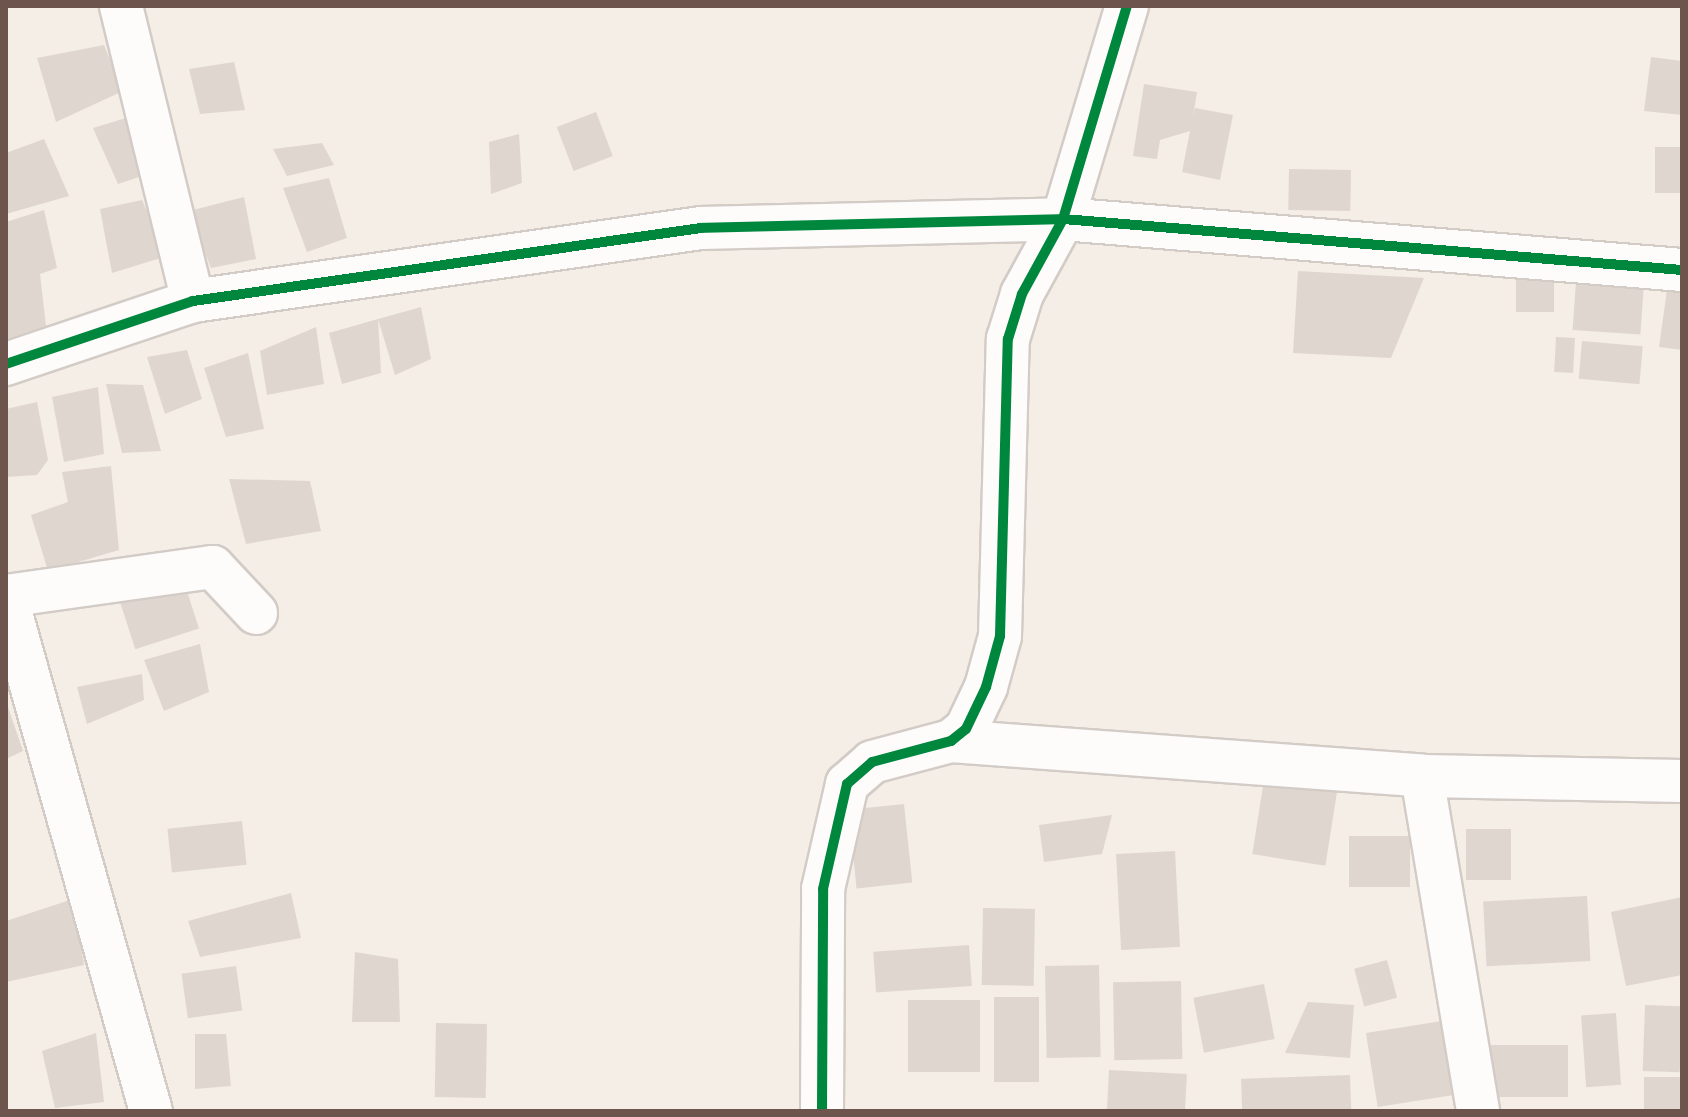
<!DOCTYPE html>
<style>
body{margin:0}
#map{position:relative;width:1688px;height:1117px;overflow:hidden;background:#f4eee7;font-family:Arial,sans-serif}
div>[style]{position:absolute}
.building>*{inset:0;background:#e0d6d0;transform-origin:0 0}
.roads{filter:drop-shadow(2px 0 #d3cbc6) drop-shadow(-2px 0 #d3cbc6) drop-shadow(0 2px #d3cbc6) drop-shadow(0 -2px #d3cbc6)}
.minor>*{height:42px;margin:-21px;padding:0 21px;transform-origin:21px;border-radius:21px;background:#fdfcfb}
.cycleway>*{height:10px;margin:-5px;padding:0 5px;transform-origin:5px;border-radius:5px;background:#00873e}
span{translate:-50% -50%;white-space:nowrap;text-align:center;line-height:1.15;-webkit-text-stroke:6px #fcf2e8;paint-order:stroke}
.frame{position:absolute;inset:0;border:8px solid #6d544c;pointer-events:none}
</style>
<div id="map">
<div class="building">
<div style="clip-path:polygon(104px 45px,123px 91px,56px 122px,37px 58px)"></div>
<div style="clip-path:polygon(1651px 57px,1682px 61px,1682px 115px,1644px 111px)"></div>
<div style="clip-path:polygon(234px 62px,245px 110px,200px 114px,189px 69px)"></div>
<div style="clip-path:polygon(1144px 84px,1197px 92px,1193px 117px,1195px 108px,1233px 115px,1220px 180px,1182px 172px,1190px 131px,1160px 140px,1157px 159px,1133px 156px)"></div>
<div style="left:596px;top:112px;width:47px;height:42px;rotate:69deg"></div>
<div style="clip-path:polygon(126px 118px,139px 177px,118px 184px,93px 128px)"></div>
<div style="clip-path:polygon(519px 134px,522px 183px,491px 194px,489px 142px)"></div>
<div style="clip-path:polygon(44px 139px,69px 196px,6px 214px,6px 153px)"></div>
<div style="clip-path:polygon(322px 143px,334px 165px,287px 176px,273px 149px)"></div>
<div style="left:1682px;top:147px;width:46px;height:27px;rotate:90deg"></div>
<div style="left:1289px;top:169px;width:62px;height:41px;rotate:1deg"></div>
<div style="clip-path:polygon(329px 178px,347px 238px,307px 252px,283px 188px)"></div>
<div style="clip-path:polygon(244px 197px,256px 259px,211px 268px,189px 211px)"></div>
<div style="clip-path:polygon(142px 200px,167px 256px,112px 273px,100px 209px)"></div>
<div style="clip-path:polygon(44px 210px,57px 268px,40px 274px,46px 326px,6px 339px,6px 222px)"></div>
<div style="clip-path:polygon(1298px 271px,1424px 278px,1391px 358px,1293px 353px)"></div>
<div style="left:1516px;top:274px;width:38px;height:38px"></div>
<div style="left:1576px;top:281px;width:68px;height:49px;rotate:4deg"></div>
<div style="clip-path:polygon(1668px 283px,1682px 285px,1682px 350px,1659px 347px)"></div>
<div style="clip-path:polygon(421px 307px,431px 359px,395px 375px,378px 319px)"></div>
<div style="clip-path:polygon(378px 319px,381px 373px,342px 384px,329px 333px)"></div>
<div style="clip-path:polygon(316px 327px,324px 384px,267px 395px,260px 351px)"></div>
<div style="left:1556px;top:337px;width:19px;height:35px;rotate:3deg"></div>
<div style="left:1582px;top:341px;width:61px;height:38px;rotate:5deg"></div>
<div style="clip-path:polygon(187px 350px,202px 399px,165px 414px,147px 357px)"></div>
<div style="clip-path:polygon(248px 353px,264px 429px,226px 437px,204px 368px)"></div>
<div style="clip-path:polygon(106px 384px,143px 385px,161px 451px,122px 453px)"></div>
<div style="clip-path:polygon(98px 387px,104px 454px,64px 462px,52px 397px)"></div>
<div style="clip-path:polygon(37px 402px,48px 460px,37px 475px,6px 477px,6px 409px)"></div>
<div style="clip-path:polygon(111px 466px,119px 550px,48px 571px,31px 515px,68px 502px,62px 472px)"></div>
<div style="clip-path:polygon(229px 479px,310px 481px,321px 531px,246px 544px)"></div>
<div style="left:183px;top:579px;width:52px;height:67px;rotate:72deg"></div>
<div style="clip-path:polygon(200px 644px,209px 692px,164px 711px,144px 660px)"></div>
<div style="clip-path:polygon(142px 674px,144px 700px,87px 724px,77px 687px)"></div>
<div style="clip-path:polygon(6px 701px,23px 751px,6px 759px)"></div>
<div style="left:1264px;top:780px;width:74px;height:75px;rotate:9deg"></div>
<div style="left:904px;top:804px;width:79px;height:56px;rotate:84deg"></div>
<div style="clip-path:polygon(1112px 815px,1102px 854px,1044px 862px,1039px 825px)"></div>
<div style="left:242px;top:821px;width:44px;height:75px;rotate:84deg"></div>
<div style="left:1466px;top:829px;width:45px;height:51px"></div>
<div style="left:1349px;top:836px;width:61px;height:51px"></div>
<div style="left:1175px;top:851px;width:96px;height:59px;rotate:87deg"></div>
<div style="clip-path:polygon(291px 893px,301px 938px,200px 957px,188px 921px)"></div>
<div style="left:1587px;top:896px;width:65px;height:104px;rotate:87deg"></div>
<div style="clip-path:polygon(1682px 897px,1682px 975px,1626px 986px,1611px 912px)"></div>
<div style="clip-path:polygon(73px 899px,84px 965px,6px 982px,6px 921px)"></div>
<div style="left:983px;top:908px;width:52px;height:77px;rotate:1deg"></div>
<div style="left:969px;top:945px;width:41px;height:96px;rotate:86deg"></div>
<div style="clip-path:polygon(355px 952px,398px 959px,400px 1022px,352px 1022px)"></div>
<div style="left:1387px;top:960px;width:39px;height:34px;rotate:75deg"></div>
<div style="left:1099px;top:965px;width:92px;height:54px;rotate:89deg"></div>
<div style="left:236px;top:966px;width:45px;height:55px;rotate:82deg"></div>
<div style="left:1181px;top:981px;width:78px;height:68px;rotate:89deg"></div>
<div style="left:1264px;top:984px;width:56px;height:72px;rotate:79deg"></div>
<div style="left:994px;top:997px;width:45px;height:85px"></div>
<div style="left:908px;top:1000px;width:72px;height:72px"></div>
<div style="clip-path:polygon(1308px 1002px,1354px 1005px,1350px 1058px,1285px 1053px)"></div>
<div style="left:1645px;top:1005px;width:37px;height:66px;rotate:2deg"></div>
<div style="left:1616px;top:1013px;width:72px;height:35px;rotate:86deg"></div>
<div style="left:1442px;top:1021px;width:75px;height:77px;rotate:81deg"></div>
<div style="left:436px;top:1023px;width:51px;height:74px;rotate:1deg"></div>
<div style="clip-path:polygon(96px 1033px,104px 1102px,55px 1108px,42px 1051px)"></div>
<div style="clip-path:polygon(195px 1034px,226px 1034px,231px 1086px,195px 1089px)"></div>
<div style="left:1568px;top:1045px;width:52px;height:90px;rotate:90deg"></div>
<div style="left:1109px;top:1070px;width:78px;height:41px;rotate:3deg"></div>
<div style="left:1350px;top:1075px;width:36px;height:109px;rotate:88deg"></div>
<div style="left:1644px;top:1077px;width:38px;height:34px"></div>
</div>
<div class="roads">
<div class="minor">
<div style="left:121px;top:6px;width:304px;rotate:76.3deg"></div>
<div style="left:6px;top:364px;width:197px;rotate:-18.6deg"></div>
<div style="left:193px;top:301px;width:513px;rotate:-8.18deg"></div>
<div style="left:701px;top:228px;width:362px;rotate:-1.4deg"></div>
<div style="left:1063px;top:219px;width:621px;rotate:4.71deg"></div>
<div style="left:6px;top:596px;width:535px;rotate:74.28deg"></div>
<div style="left:6px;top:596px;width:209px;rotate:-8deg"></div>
<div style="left:213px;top:567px;width:63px;rotate:46.9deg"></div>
<div style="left:951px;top:741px;width:472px;rotate:4.2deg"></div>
<div style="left:1422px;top:776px;width:260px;rotate:1.1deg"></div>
<div style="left:1422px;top:776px;width:340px;rotate:80.5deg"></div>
<div style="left:822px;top:1111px;width:222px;rotate:-89.7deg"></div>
<div style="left:823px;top:889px;width:108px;rotate:-77.1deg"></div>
<div style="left:847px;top:784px;width:33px;rotate:-41deg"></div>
<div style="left:872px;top:762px;width:82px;rotate:-14.9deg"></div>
<div style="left:951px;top:741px;width:19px;rotate:-39deg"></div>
<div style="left:966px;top:729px;width:47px;rotate:-64.5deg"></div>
<div style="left:986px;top:687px;width:53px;rotate:-74.6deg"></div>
<div style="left:1000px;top:636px;width:297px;rotate:-88.5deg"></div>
<div style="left:1008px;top:339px;width:47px;rotate:-72.7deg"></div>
<div style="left:1022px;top:294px;width:85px;rotate:-61.3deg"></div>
<div style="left:1063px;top:219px;width:222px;rotate:-73.3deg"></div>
</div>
</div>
<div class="cycleway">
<div style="left:6px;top:364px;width:197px;rotate:-18.6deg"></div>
<div style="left:193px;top:301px;width:513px;rotate:-8.18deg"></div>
<div style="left:701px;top:228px;width:362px;rotate:-1.4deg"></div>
<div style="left:1063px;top:219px;width:621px;rotate:4.71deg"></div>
<div style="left:822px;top:1111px;width:222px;rotate:-89.7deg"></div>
<div style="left:823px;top:889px;width:108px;rotate:-77.1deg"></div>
<div style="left:847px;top:784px;width:33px;rotate:-41deg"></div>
<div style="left:872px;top:762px;width:82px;rotate:-14.9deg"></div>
<div style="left:951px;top:741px;width:19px;rotate:-39deg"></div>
<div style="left:966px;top:729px;width:47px;rotate:-64.5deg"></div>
<div style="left:986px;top:687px;width:53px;rotate:-74.6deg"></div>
<div style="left:1000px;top:636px;width:297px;rotate:-88.5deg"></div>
<div style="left:1008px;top:339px;width:47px;rotate:-72.7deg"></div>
<div style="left:1022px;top:294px;width:85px;rotate:-61.3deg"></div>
<div style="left:1063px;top:219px;width:222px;rotate:-73.3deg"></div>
</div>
<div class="frame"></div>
</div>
